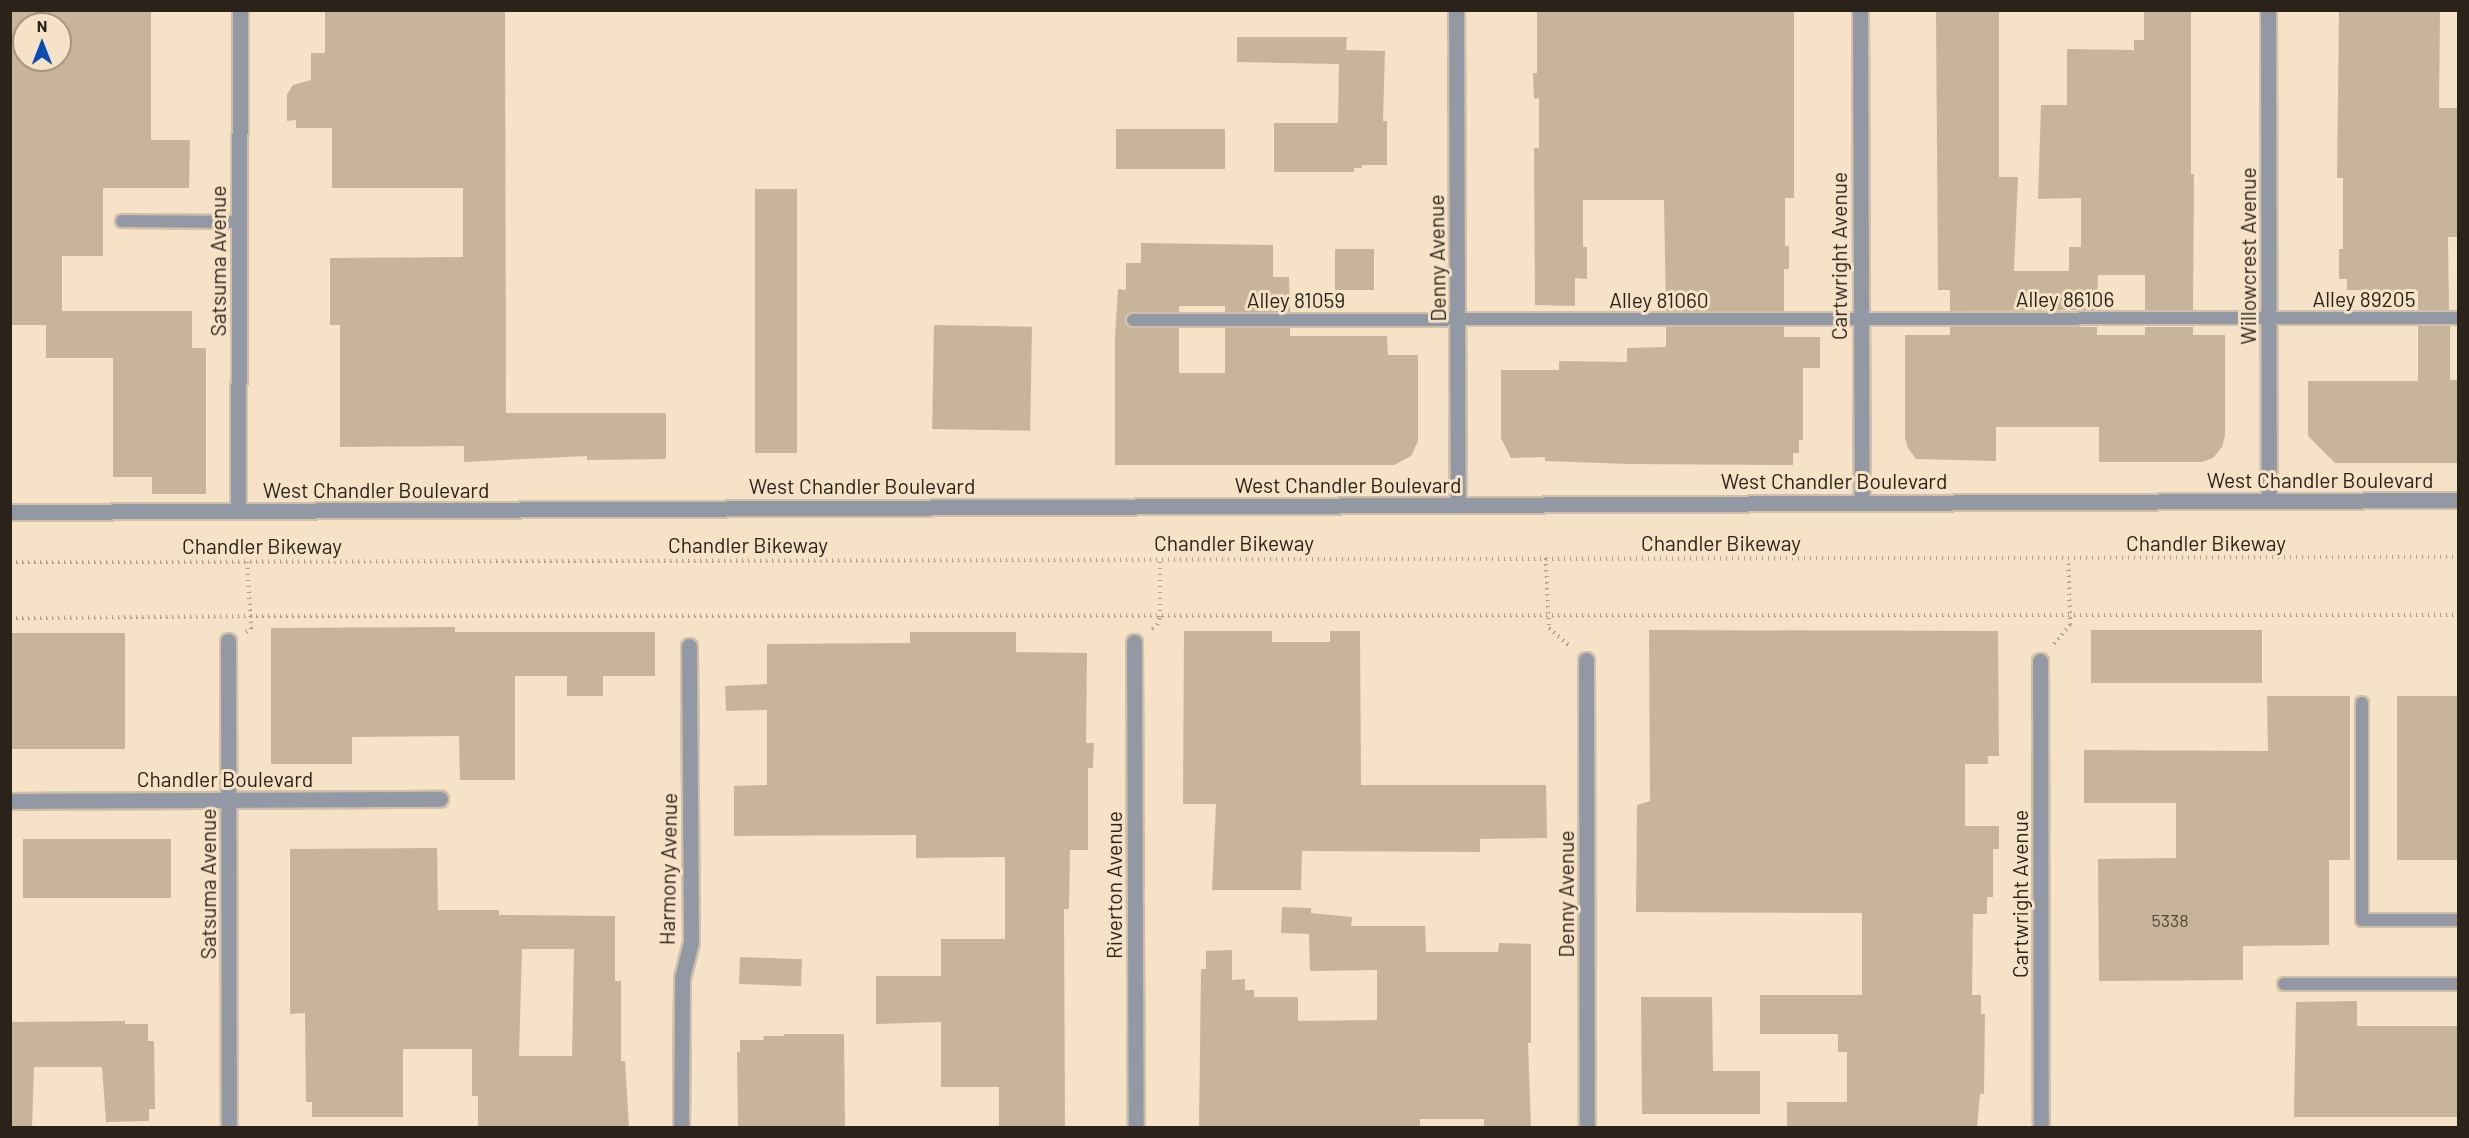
<!DOCTYPE html>
<style>
body{margin:0}
#map{position:relative;width:2469px;height:1138px;overflow:hidden;background:#f6e2c7;font-family:Barlow,sans-serif}
div>[style]{position:absolute}
.building>*{inset:0;background:#c7b49a;transform-origin:0 0}
.path>*{height:4px;margin-top:-2px;transform-origin:0;background:repeating-linear-gradient(90deg,#b0a08b 0 1.5px,transparent 0 6px)}
.roads{filter:drop-shadow(2px 0 #d1c0a8) drop-shadow(-2px 0 #d1c0a8) drop-shadow(0 2px #d1c0a8) drop-shadow(0 -2px #d1c0a8)}
.service>*{height:12px;margin:-6px;padding:0 6px;transform-origin:6px;border-radius:6px;background:#9299a5}
.minor>*{height:15px;margin:-7.5px;padding:0 7.5px;transform-origin:7.5px;border-radius:7.5px;background:#9299a5}
span{translate:-50% -50%;white-space:nowrap;text-align:center;line-height:1.15;-webkit-text-stroke:6px #f6e2c7;paint-order:stroke}
.number-label{font-size:18px;color:#524739}
.number-label span{-webkit-text-stroke-width:0}
.street-label{font-size:21px;color:#2b2319}
.frame{position:absolute;inset:0;border:12px solid #2b2319;pointer-events:none}
.north{position:absolute;left:12px;top:12px;width:60px;height:60px;box-sizing:border-box;background:#f6e2c7;border:2px solid #a59681;border-radius:50%;rotate:0deg;font-size:16px;font-weight:700;line-height:24px;text-align:center;color:#2b2319}
.north::after{content:'';display:block;margin:auto;width:21px;height:27px;background:#094cb7;clip-path:polygon(50% 0,100% 100%,50% 72%,0 100%)}
</style>
<div id="map">
<div class="building">
<div style="clip-path:polygon(evenodd,10px 10px,151px 10px,151px 140px,190px 140px,189px 188px,103px 188px,103px 256px,62px 256px,62px 311px,192px 311px,192px 348px,206px 348px,206px 494px,152px 494px,152px 477px,113px 477px,113px 358px,46px 358px,46px 325px,10px 325px,10px 10px,24px 24px,60px 24px,60px 60px,24px 60px,24px 24px)"></div>
<div style="clip-path:polygon(325px 10px,505px 10px,506px 413px,666px 413px,666px 459px,587px 460px,587px 456px,464px 462px,464px 446px,340px 447px,340px 325px,330px 325px,330px 258px,463px 257px,463px 188px,332px 188px,332px 128px,296px 128px,296px 120px,287px 121px,287px 94px,293px 85px,311px 80px,311px 53px,325px 53px)"></div>
<div style="clip-path:polygon(1537px 10px,1794px 10px,1794px 198px,1785px 198px,1785px 246px,1789px 246px,1789px 269px,1784px 269px,1784px 311px,1666px 311px,1664px 200px,1583px 200px,1583px 247px,1587px 247px,1587px 279px,1575px 278px,1575px 306px,1535px 305px,1534px 148px,1539px 148px,1539px 98px,1534px 99px,1533px 73px,1537px 73px)"></div>
<div style="clip-path:polygon(1936px 10px,1999px 10px,1999px 177px,2018px 177px,2014px 271px,2069px 271px,2069px 247px,2081px 247px,2081px 198px,2038px 199px,2041px 105px,2067px 105px,2067px 49px,2134px 50px,2134px 40px,2144px 40px,2144px 10px,2191px 10px,2191px 174px,2194px 174px,2193px 310px,2145px 310px,2145px 275px,2098px 275px,2097px 310px,1950px 311px,1950px 290px,1938px 290px)"></div>
<div style="clip-path:polygon(2339px 10px,2440px 10px,2439px 108px,2458px 108px,2458px 237px,2448px 237px,2449px 310px,2418px 310px,2418px 291px,2347px 290px,2347px 279px,2339px 279px,2339px 249px,2343px 249px,2343px 178px,2337px 178px)"></div>
<div style="clip-path:polygon(1237px 37px,1347px 37px,1346px 50px,1385px 51px,1383px 121px,1387px 121px,1387px 165px,1362px 165px,1362px 168px,1354px 168px,1354px 172px,1274px 172px,1274px 123px,1338px 123px,1339px 64px,1237px 62px)"></div>
<div style="left:1225px;top:129px;width:40px;height:109px;rotate:90deg"></div>
<div style="left:755px;top:189px;width:42px;height:264px"></div>
<div style="clip-path:polygon(1141px 243px,1273px 245px,1273px 277px,1289px 277px,1290px 312px,1225px 312px,1225px 306px,1179px 306px,1179px 312px,1128px 313px,1125px 321px,1129px 327px,1179px 328px,1179px 373px,1225px 373px,1225px 328px,1290px 328px,1290px 336px,1387px 336px,1388px 355px,1418px 355px,1418px 441px,1411px 456px,1394px 465px,1115px 465px,1115px 336px,1118px 289px,1126px 290px,1126px 263px,1141px 263px)"></div>
<div style="left:1335px;top:249px;width:39px;height:41px"></div>
<div style="left:934px;top:325px;width:98px;height:104px;rotate:1deg"></div>
<div style="clip-path:polygon(2418px 326px,2450px 326px,2450px 380px,2458px 380px,2458px 463px,2335px 463px,2308px 436px,2308px 381px,2418px 381px)"></div>
<div style="clip-path:polygon(1666px 327px,1784px 327px,1784px 337px,1820px 337px,1820px 368px,1803px 368px,1803px 440px,1799px 440px,1799px 453px,1793px 453px,1793px 465px,1628px 464px,1545px 461px,1545px 457px,1511px 458px,1501px 438px,1501px 370px,1559px 370px,1559px 361px,1627px 362px,1627px 348px,1666px 347px)"></div>
<div style="clip-path:polygon(1950px 327px,2097px 327px,2097px 335px,2145px 335px,2145px 327px,2193px 327px,2193px 335px,2225px 335px,2225px 436px,2222px 447px,2213px 458px,2202px 462px,2099px 462px,2099px 427px,1996px 427px,1996px 461px,1916px 459px,1908px 448px,1905px 438px,1905px 335px,1950px 335px)"></div>
<div style="clip-path:polygon(455px 627px,455px 632px,655px 632px,655px 676px,603px 676px,603px 696px,567px 696px,567px 676px,515px 676px,515px 780px,460px 780px,459px 736px,352px 737px,352px 764px,271px 764px,271px 628px)"></div>
<div style="clip-path:polygon(1649px 630px,1998px 631px,1999px 756px,1988px 756px,1988px 764px,1965px 764px,1965px 826px,1999px 826px,1999px 849px,1993px 849px,1993px 897px,1987px 897px,1987px 914px,1973px 914px,1972px 995px,1981px 995px,1981px 1014px,1985px 1014px,1984px 1094px,1980px 1094px,1977px 1128px,1787px 1126px,1787px 1102px,1847px 1102px,1847px 1052px,1838px 1052px,1838px 1034px,1760px 1034px,1760px 995px,1862px 995px,1862px 913px,1636px 912px,1637px 805px,1650px 801px)"></div>
<div style="left:2091px;top:630px;width:171px;height:53px"></div>
<div style="clip-path:polygon(1184px 631px,1272px 631px,1272px 642px,1330px 642px,1330px 631px,1360px 631px,1361px 785px,1546px 785px,1547px 838px,1480px 839px,1480px 852px,1302px 851px,1301px 890px,1212px 890px,1216px 804px,1183px 804px)"></div>
<div style="clip-path:polygon(910px 632px,1016px 632px,1016px 652px,1087px 653px,1086px 743px,1094px 743px,1093px 768px,1088px 768px,1088px 850px,1070px 850px,1069px 909px,1064px 909px,1065px 1128px,999px 1128px,999px 1087px,941px 1087px,941px 1022px,876px 1024px,876px 976px,941px 976px,941px 939px,1005px 939px,1005px 857px,916px 858px,916px 835px,734px 836px,734px 786px,767px 785px,767px 710px,726px 711px,725px 686px,767px 684px,767px 644px,910px 643px)"></div>
<div style="left:10px;top:633px;width:115px;height:116px"></div>
<div style="clip-path:polygon(2267px 696px,2350px 696px,2350px 860px,2329px 860px,2329px 945px,2243px 946px,2243px 980px,2099px 981px,2098px 859px,2176px 858px,2176px 803px,2084px 803px,2084px 750px,2268px 751px)"></div>
<div style="left:2397px;top:696px;width:61px;height:164px"></div>
<div style="left:23px;top:839px;width:148px;height:59px"></div>
<div style="clip-path:polygon(evenodd,437px 848px,438px 910px,499px 910px,499px 915px,615px 916px,615px 981px,621px 981px,621px 1061px,625px 1061px,629px 1128px,478px 1128px,478px 1096px,472px 1096px,472px 1049px,403px 1049px,403px 1117px,312px 1117px,312px 1102px,306px 1102px,305px 1013px,290px 1014px,290px 849px,437px 848px,522px 949px,574px 949px,572px 1056px,519px 1056px,522px 949px)"></div>
<div style="clip-path:polygon(1282px 907px,1311px 908px,1311px 913px,1352px 917px,1351px 926px,1425px 926px,1426px 952px,1498px 952px,1499px 943px,1531px 944px,1531px 1043px,1528px 1043px,1531px 1128px,1484px 1128px,1484px 1119px,1420px 1119px,1420px 1128px,1199px 1128px,1201px 969px,1206px 969px,1206px 951px,1232px 950px,1232px 980px,1245px 979px,1245px 990px,1254px 990px,1254px 997px,1298px 997px,1298px 1021px,1377px 1020px,1377px 970px,1310px 971px,1309px 934px,1281px 933px)"></div>
<div style="left:740px;top:957px;width:62px;height:27px;rotate:2deg"></div>
<div style="clip-path:polygon(1641px 997px,1712px 997px,1713px 1071px,1760px 1071px,1760px 1114px,1642px 1114px)"></div>
<div style="clip-path:polygon(2357px 1001px,2357px 1026px,2458px 1026px,2458px 1117px,2294px 1117px,2296px 1002px)"></div>
<div style="clip-path:polygon(125px 1021px,125px 1024px,148px 1024px,148px 1041px,154px 1041px,155px 1109px,149px 1109px,149px 1121px,106px 1122px,102px 1067px,34px 1067px,32px 1128px,10px 1128px,10px 1022px)"></div>
<div style="clip-path:polygon(784px 1034px,844px 1034px,845px 1128px,738px 1128px,737px 1052px,740px 1052px,740px 1040px,764px 1040px,763px 1036px,784px 1036px)"></div>
</div>
<div class="path">
<div style="left:1546px;top:558px;width:70px;rotate:87.5deg"></div>
<div style="left:1549px;top:628px;width:28px;rotate:41deg"></div>
<div style="left:10px;top:562px;width:2448px;rotate:-0.12deg"></div>
<div style="left:10px;top:618px;width:240px;rotate:-0.5deg"></div>
<div style="left:250px;top:616px;width:2208px;rotate:-0.03deg"></div>
<div style="left:1152px;top:629px;width:6px;rotate:-39deg"></div>
<div style="left:1157px;top:625px;width:9px;rotate:-69deg"></div>
<div style="left:1160px;top:617px;width:59px;rotate:-90deg"></div>
<div style="left:246px;top:632px;width:6px;rotate:-31deg"></div>
<div style="left:251px;top:629px;width:68px;rotate:-93.4deg"></div>
<div style="left:2054px;top:644px;width:25px;rotate:-50deg"></div>
<div style="left:2070px;top:625px;width:66px;rotate:-91.7deg"></div>
</div>
<div class="roads">
<div class="service">
<div style="left:122px;top:221px;width:117px;rotate:0.5deg"></div>
<div style="left:1133px;top:320px;width:1325px;rotate:-0.09deg"></div>
<div style="left:2362px;top:703px;width:217px;rotate:90deg"></div>
<div style="left:2362px;top:920px;width:96px"></div>
<div style="left:2284px;top:984px;width:174px"></div>
</div>
<div class="minor">
<div style="left:1456px;top:10px;width:495px;rotate:89.8deg"></div>
<div style="left:1860px;top:10px;width:492px;rotate:89.8deg"></div>
<div style="left:2268px;top:10px;width:491px;rotate:89.9deg"></div>
<div style="left:238px;top:511px;width:501px;rotate:-89.77deg"></div>
<div style="left:10px;top:512px;width:2448px;rotate:-0.28deg"></div>
<div style="left:228px;top:641px;width:487px;rotate:89.9deg"></div>
<div style="left:1134px;top:642px;width:486px;rotate:89.8deg"></div>
<div style="left:1586px;top:660px;width:468px;rotate:89.9deg"></div>
<div style="left:2040px;top:661px;width:467px;rotate:89.9deg"></div>
<div style="left:10px;top:801px;width:430px;rotate:-0.3deg"></div>
<div style="left:681px;top:1128px;width:150px;rotate:-89.6deg"></div>
<div style="left:682px;top:978px;width:38px;rotate:-76deg"></div>
<div style="left:691px;top:941px;width:295px;rotate:-90.4deg"></div>
</div>
</div>
<div class="number-label">
<span style="left:2170px;top:920px">5338</span>
</div>
<div class="street-label">
<span style="left:1839px;top:256px;rotate:-90deg">Cartwright Avenue</span>
<span style="left:2248px;top:256px;rotate:-90deg">Willowcrest Avenue</span>
<span style="left:1437px;top:258px;rotate:-91deg">Denny Avenue</span>
<span style="left:218px;top:261px;rotate:-90deg">Satsuma Avenue</span>
<span style="left:2065px;top:299px">Alley 86106</span>
<span style="left:2364px;top:299px">Alley 89205</span>
<span style="left:1296px;top:300px">Alley 81059</span>
<span style="left:1659px;top:300px">Alley 81060</span>
<span style="left:2320px;top:480px">West Chandler Boulevard</span>
<span style="left:1834px;top:481px">West Chandler Boulevard</span>
<span style="left:1348px;top:485px">West Chandler Boulevard</span>
<span style="left:862px;top:486px">West Chandler Boulevard</span>
<span style="left:376px;top:490px">West Chandler Boulevard</span>
<span style="left:1234px;top:543px">Chandler Bikeway</span>
<span style="left:1721px;top:543px">Chandler Bikeway</span>
<span style="left:2206px;top:543px">Chandler Bikeway</span>
<span style="left:748px;top:545px">Chandler Bikeway</span>
<span style="left:262px;top:546px">Chandler Bikeway</span>
<span style="left:225px;top:779px">Chandler Boulevard</span>
<span style="left:668px;top:869px;rotate:-89deg">Harmony Avenue</span>
<span style="left:208px;top:884px;rotate:-90deg">Satsuma Avenue</span>
<span style="left:1114px;top:885px;rotate:-90deg">Riverton Avenue</span>
<span style="left:1566px;top:894px;rotate:-90deg">Denny Avenue</span>
<span style="left:2020px;top:894px;rotate:-90deg">Cartwright Avenue</span>
</div>
<div class="frame"></div>
<div class="north">N</div>
</div>
